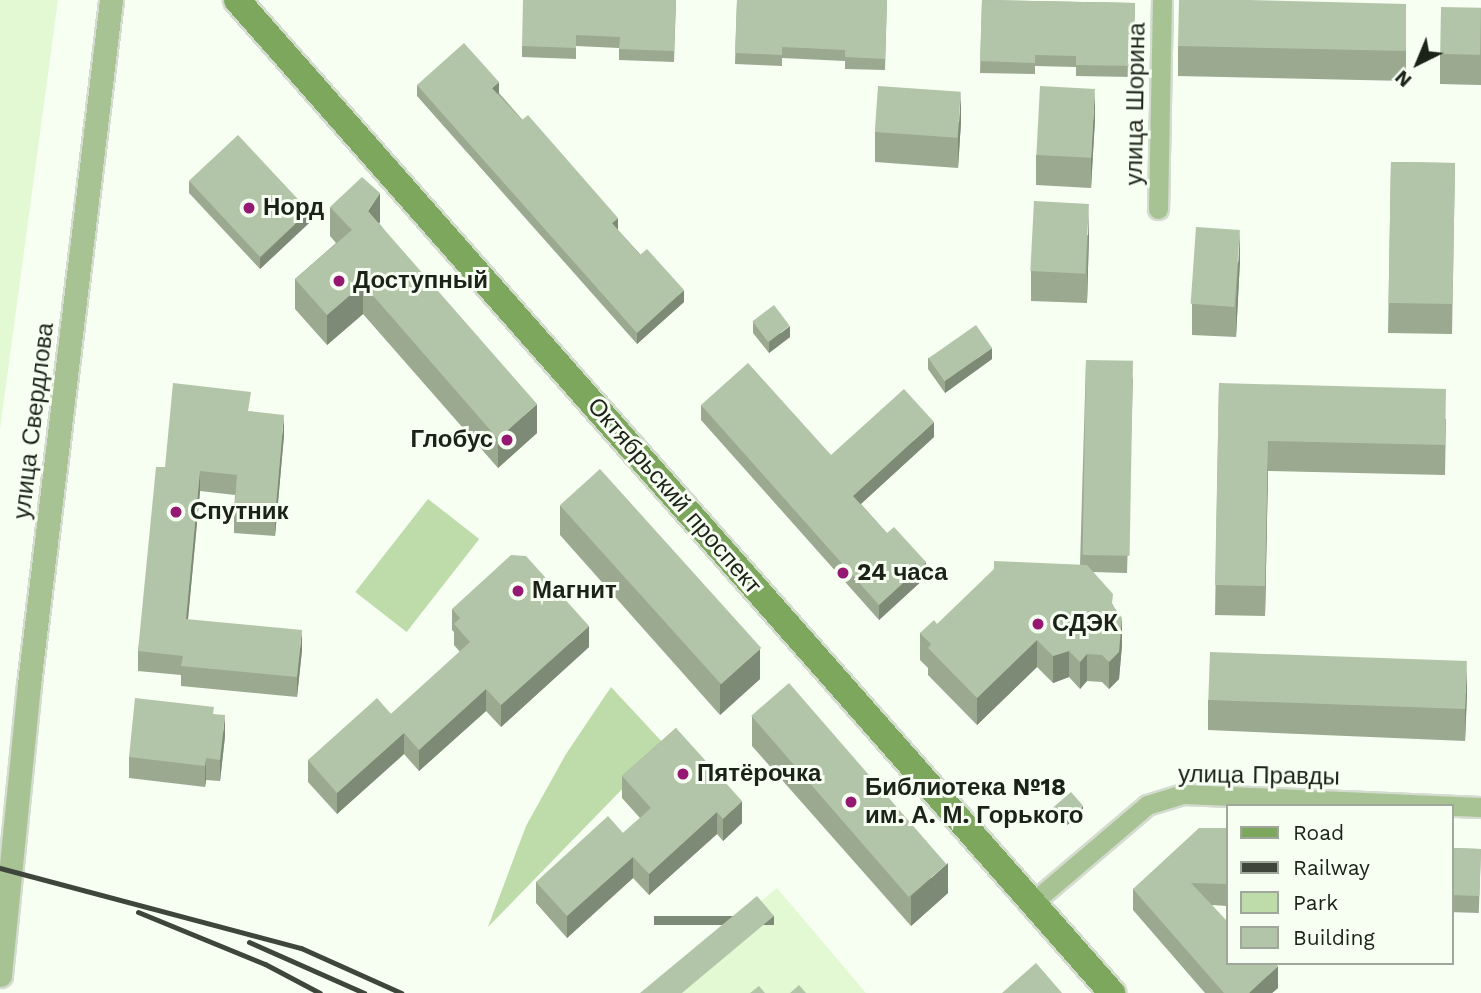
<!DOCTYPE html>
<meta charset="utf-8">
<style>
body{margin:0}
#map{position:relative;width:1481px;height:993px;overflow:hidden;background:#f7fef2;font-family:"Work Sans",sans-serif}
div>[style]{position:absolute}
.built>*{inset:0;background:#e3f9d4}
.green>*{inset:0;background:#bedcaa;transform-origin:0 0}
.roads{filter:drop-shadow(2px 0 #d4dbcf) drop-shadow(-2px 0 #d4dbcf) drop-shadow(0 2px #d4dbcf) drop-shadow(0 -2px #d4dbcf)}
.minor>*{height:19px;margin:-9.5px;padding:0 9.5px;transform-origin:9.5px;border-radius:9.5px;background:#a7c393}
.tertiary>*{height:23px;margin:-11.5px;padding:0 11.5px;transform-origin:11.5px;border-radius:11.5px;background:#a7c393}
.secondary>*{height:26px;margin:-13px;padding:0 13px;transform-origin:13px;border-radius:13px;background:#7da75d}
.rail>*{height:5px;margin:-2.5px;padding:0 2.5px;transform-origin:2.5px;border-radius:2.5px;background:#3f453a}
.wall>*{inset:0;background:#9aa990;transform-origin:0 0}
.shaded-wall>*{inset:0;background:#7d8a76;transform-origin:0 0}
.building>*{inset:0;background:#b3c5a8;transform-origin:0 0}
.dots>*{width:19px;height:19px;translate:-50% -50%;box-sizing:border-box;border:4px solid #f7fef2;border-radius:50%}
span{translate:-50% -50%;white-space:nowrap;text-align:center;line-height:1.15;-webkit-text-stroke:6px #f7fef2;paint-order:stroke}
.street-label{font-size:24px;color:#1c2217}
.poi-label{font-size:24px;color:#1c2217;font-weight:700}
.left{translate:0 -50%;text-align:left}
.right{translate:-100% -50%;text-align:right}
.legend{position:absolute;left:1226px;top:804px;width:228px;height:161px;box-sizing:border-box;background:#f7fef2;border:2px solid #9fa69a;margin:0;padding:9px 12px;list-style:none;font-size:21px;color:#1c2217}
.legend li{display:flex;align-items:center;gap:14px;height:35px}
.legend b{width:35px;border:2px solid #9fa69a}
.north{position:absolute;left:1383px;top:28px;width:70px;height:70px;-webkit-text-stroke:5px #f7fef2;paint-order:stroke;rotate:223deg;font-size:19px;font-weight:700;line-height:28px;text-align:center;color:#1c2217}
.north::after{content:'';display:block;margin:auto;width:24px;height:32px;background:#1c2217;clip-path:polygon(50% 0,100% 100%,50% 72%,0 100%)}
</style>
<div id="map">
<div class="built">
<div style="clip-path:polygon(0 0,58px 0,0 429px)"></div>
<div style="clip-path:polygon(777px 888px,866px 993px,651px 993px)"></div>
</div>
<div class="green">
<div style="left:428px;top:499px;width:65px;height:118px;rotate:38deg"></div>
<div style="clip-path:polygon(611px 687px,665px 745px,488px 927px,526px 826px,566px 754px)"></div>
</div>
<div class="roads">
<div class="minor">
<div style="left:1158px;top:209px;width:209px;rotate:-88.9deg"></div>
<div style="left:1032px;top:903px;width:151px;rotate:-40.4deg"></div>
<div style="left:1147px;top:805px;width:37px;rotate:-17deg"></div>
<div style="left:1182px;top:794px;width:299px;rotate:2.5deg"></div>
</div>
<div class="tertiary">
<div style="left:0;top:975px;width:292px;rotate:-84.3deg"></div>
<div style="left:29px;top:684px;width:689px;rotate:-83.16deg"></div>
</div>
<div class="secondary">
<div style="left:237px;top:0;width:1324px;rotate:48.61deg"></div>
</div>
</div>
<div class="rail">
<div style="left:0;top:868px;width:311px;rotate:14.9deg"></div>
<div style="left:301px;top:948px;width:110px;rotate:24.2deg"></div>
<div style="left:138px;top:912px;width:137px;rotate:22.3deg"></div>
<div style="left:265px;top:964px;width:62px;rotate:27.8deg"></div>
<div style="left:249px;top:942px;width:126px;rotate:23.9deg"></div>
</div>
<div class="wall">
<div style="clip-path:polygon(676px 0,674px 62px,619px 60px,619px 48px,576px 46px,576px 59px,522px 57px,522px 46px)"></div>
<div style="clip-path:polygon(737px 0,887px 0,885px 70px,845px 69px,845px 61px,782px 58px,782px 66px,735px 64px)"></div>
<div style="clip-path:polygon(982px 0,1135px 3px,1133px 77px,1076px 76px,1076px 67px,1035px 66px,1035px 74px,980px 73px)"></div>
<div style="clip-path:polygon(1406px 4px,1406px 81px,1178px 76px,1178px 46px)"></div>
<div style="clip-path:polygon(1481px 8px,1481px 85px,1440px 84px,1440px 54px)"></div>
<div style="clip-path:polygon(417px 85px,499px 93px,618px 229px,618px 230px,684px 302px,637px 344px,417px 96px)"></div>
<div style="clip-path:polygon(1095px 119px,1091px 188px,1036px 185px,1036px 155px)"></div>
<div style="clip-path:polygon(961px 122px,958px 168px,875px 162px,875px 132px)"></div>
<div style="left:1391px;top:162px;width:64px;height:171px;rotate:1deg"></div>
<div style="clip-path:polygon(189px 181px,309px 223px,260px 269px,189px 193px)"></div>
<div style="clip-path:polygon(330px 207px,380px 222px,379px 223px,537px 433px,498px 468px,363px 314px,327px 345px,295px 309px,295px 279px,336px 243px,330px 236px)"></div>
<div style="clip-path:polygon(1089px 234px,1087px 303px,1031px 301px,1031px 271px)"></div>
<div style="clip-path:polygon(1240px 260px,1236px 337px,1192px 335px,1192px 304px)"></div>
<div style="clip-path:polygon(753px 322px,790px 337px,769px 353px,753px 333px)"></div>
<div style="clip-path:polygon(928px 358px,992px 359px,945px 393px,928px 369px)"></div>
<div style="clip-path:polygon(1086px 360px,1133px 378px,1127px 573px,1093px 572px,1113px 605px,1122px 645px,1119px 679px,1109px 689px,1102px 682px,1087px 681px,1080px 689px,1069px 677px,1053px 683px,1037px 667px,977px 725px,928px 675px,928px 668px,920px 660px,920px 633px,937px 624px,1080px 565px)"></div>
<div style="clip-path:polygon(1219px 383px,1446px 419px,1445px 475px,1268px 471px,1265px 616px,1215px 615px)"></div>
<div style="clip-path:polygon(701px 405px,831px 455px,934px 437px,861px 504px,926px 577px,879px 620px,701px 420px)"></div>
<div style="clip-path:polygon(251px 411px,284px 435px,275px 536px,234px 533px,234px 513px,235px 495px,200px 491px,188px 620px,302px 650px,297px 697px,181px 686px,181px 675px,138px 671px,138px 651px,165px 467px)"></div>
<div style="clip-path:polygon(560px 505px,760px 679px,720px 715px,560px 535px)"></div>
<div style="clip-path:polygon(452px 609px,589px 647px,501px 727px,486px 711px,419px 771px,404px 754px,337px 814px,308px 782px,308px 760px,391px 714px,460px 652px,454px 645px,454px 632px,452px 630px)"></div>
<div style="clip-path:polygon(1467px 693px,1465px 741px,1208px 730px,1208px 700px)"></div>
<div style="clip-path:polygon(214px 714px,225px 736px,220px 781px,206px 780px,205px 787px,129px 778px,129px 757px)"></div>
<div style="clip-path:polygon(752px 716px,948px 893px,911px 926px,752px 746px)"></div>
<div style="clip-path:polygon(676px 728px,742px 823px,723px 841px,717px 834px,649px 895px,633px 878px,567px 938px,536px 903px,536px 882px,623px 833px,640px 818px,622px 798px,622px 776px)"></div>
<div style="clip-path:polygon(1053px 807px,1083px 812px,1066px 826px,1053px 812px)"></div>
<div style="clip-path:polygon(1227px 828px,1227px 906px,1212px 905px,1278px 988px,1272px 993px,1205px 993px,1133px 910px,1133px 889px)"></div>
<div style="left:1451px;top:848px;width:30px;height:64px;rotate:2deg"></div>
</div>
<div class="shaded-wall">
<div style="clip-path:polygon(499px 82px,499px 93px,492px 99px,492px 88px)"></div>
<div style="clip-path:polygon(1095px 89px,1095px 119px,1091px 188px,1091px 158px)"></div>
<div style="clip-path:polygon(961px 92px,961px 122px,958px 168px,958px 138px)"></div>
<div style="clip-path:polygon(380px 193px,380px 222px,368px 240px,368px 211px)"></div>
<div style="clip-path:polygon(1089px 204px,1089px 234px,1087px 303px,1087px 273px)"></div>
<div style="clip-path:polygon(309px 211px,309px 223px,260px 269px,260px 258px)"></div>
<div style="clip-path:polygon(618px 218px,618px 229px,612px 235px,612px 223px)"></div>
<div style="clip-path:polygon(1240px 230px,1240px 260px,1236px 337px,1236px 307px)"></div>
<div style="clip-path:polygon(363px 284px,363px 314px,327px 345px,327px 315px)"></div>
<div style="clip-path:polygon(684px 290px,684px 302px,637px 344px,637px 333px)"></div>
<div style="clip-path:polygon(790px 326px,790px 337px,769px 353px,769px 342px)"></div>
<div style="clip-path:polygon(992px 348px,992px 359px,945px 393px,945px 381px)"></div>
<div style="clip-path:polygon(537px 404px,537px 433px,498px 468px,498px 439px)"></div>
<div style="clip-path:polygon(284px 415px,284px 435px,275px 536px,275px 516px)"></div>
<div style="clip-path:polygon(934px 422px,934px 437px,853px 511px,853px 496px)"></div>
<div style="clip-path:polygon(1268px 441px,1268px 471px,1265px 616px,1265px 586px)"></div>
<div style="clip-path:polygon(200px 471px,200px 491px,186px 639px,186px 619px)"></div>
<div style="clip-path:polygon(926px 562px,926px 577px,879px 620px,879px 605px)"></div>
<div style="clip-path:polygon(1122px 618px,1122px 645px,1119px 679px,1109px 689px,1109px 662px)"></div>
<div style="clip-path:polygon(589px 626px,589px 647px,501px 727px,501px 705px)"></div>
<div style="clip-path:polygon(302px 630px,302px 650px,297px 697px,297px 677px)"></div>
<div style="clip-path:polygon(1037px 640px,1037px 667px,977px 725px,977px 698px)"></div>
<div style="clip-path:polygon(760px 649px,760px 679px,720px 715px,720px 684px)"></div>
<div style="clip-path:polygon(1069px 651px,1069px 677px,1053px 683px,1053px 656px)"></div>
<div style="clip-path:polygon(1087px 654px,1087px 681px,1080px 689px,1080px 662px)"></div>
<div style="clip-path:polygon(1467px 663px,1467px 693px,1465px 741px,1465px 711px)"></div>
<div style="clip-path:polygon(486px 689px,486px 711px,419px 771px,419px 750px)"></div>
<div style="clip-path:polygon(225px 715px,225px 736px,220px 781px,220px 760px)"></div>
<div style="clip-path:polygon(404px 733px,404px 754px,337px 814px,337px 793px)"></div>
<div style="clip-path:polygon(206px 758px,206px 780px,205px 787px,205px 766px)"></div>
<div style="clip-path:polygon(742px 801px,742px 823px,723px 841px,723px 819px)"></div>
<div style="clip-path:polygon(1083px 806px,1083px 812px,1066px 826px,1066px 821px)"></div>
<div style="clip-path:polygon(717px 812px,717px 834px,649px 895px,649px 874px)"></div>
<div style="clip-path:polygon(633px 857px,633px 878px,567px 938px,567px 916px)"></div>
<div style="clip-path:polygon(948px 863px,948px 893px,911px 926px,911px 896px)"></div>
<div style="left:774px;top:916px;width:9px;height:120px;rotate:90deg"></div>
<div style="clip-path:polygon(1278px 966px,1278px 988px,1272px 993px,1249px 993px)"></div>
</div>
<div class="building">
<div style="clip-path:polygon(523px 0,676px 0,674px 51px,619px 49px,620px 37px,576px 35px,576px 48px,522px 46px)"></div>
<div style="clip-path:polygon(737px 0,887px 0,885px 59px,845px 57px,845px 50px,782px 47px,782px 55px,735px 53px)"></div>
<div style="clip-path:polygon(982px 0,1135px 3px,1133px 66px,1076px 65px,1076px 56px,1035px 55px,1035px 63px,980px 61px)"></div>
<div style="clip-path:polygon(1179px 0,1249px 0,1406px 4px,1406px 51px,1178px 46px)"></div>
<div style="left:1441px;top:7px;width:40px;height:47px;rotate:1deg"></div>
<div style="clip-path:polygon(464px 43px,499px 82px,492px 88px,522px 120px,528px 115px,618px 218px,612px 223px,640px 255px,647px 249px,684px 290px,637px 333px,417px 85px)"></div>
<div style="left:878px;top:86px;width:83px;height:46px;rotate:4deg"></div>
<div style="left:1040px;top:86px;width:55px;height:69px;rotate:3deg"></div>
<div style="left:238px;top:135px;width:104px;height:67px;rotate:47deg"></div>
<div style="left:1391px;top:162px;width:64px;height:141px;rotate:1deg"></div>
<div style="clip-path:polygon(362px 177px,380px 193px,368px 211px,537px 404px,498px 439px,363px 284px,327px 315px,295px 279px,352px 230px,330px 207px)"></div>
<div style="left:1034px;top:201px;width:55px;height:70px;rotate:3deg"></div>
<div style="left:1196px;top:227px;width:44px;height:77px;rotate:4deg"></div>
<div style="left:774px;top:305px;width:26px;height:27px;rotate:53deg"></div>
<div style="left:976px;top:325px;width:28px;height:58px;rotate:55deg"></div>
<div style="left:1086px;top:360px;width:47px;height:195px;rotate:1deg"></div>
<div style="clip-path:polygon(748px 363px,831px 455px,904px 389px,934px 422px,853px 496px,887px 533px,894px 527px,926px 562px,879px 605px,701px 405px)"></div>
<div style="clip-path:polygon(173px 383px,251px 392px,248px 411px,284px 415px,275px 516px,234px 513px,237px 475px,200px 471px,186px 619px,302px 630px,297px 677px,181px 666px,183px 656px,138px 651px,156px 467px,165px 467px)"></div>
<div style="clip-path:polygon(1219px 383px,1446px 389px,1445px 445px,1268px 441px,1265px 586px,1215px 585px)"></div>
<div style="left:600px;top:469px;width:241px;height:54px;rotate:48deg"></div>
<div style="clip-path:polygon(511px 555px,526px 556px,589px 626px,501px 705px,486px 689px,419px 750px,404px 733px,337px 793px,308px 760px,377px 698px,391px 714px,470px 642px,454px 624px,460px 618px,452px 609px)"></div>
<div style="clip-path:polygon(994px 561px,1087px 565px,1113px 594px,1112px 604px,1122px 618px,1119px 652px,1109px 662px,1102px 655px,1087px 654px,1080px 662px,1069px 651px,1053px 656px,1037px 640px,977px 698px,928px 648px,931px 644px,920px 633px,934px 620px,937px 624px,994px 569px)"></div>
<div style="left:1210px;top:652px;width:257px;height:48px;rotate:2deg"></div>
<div style="left:789px;top:683px;width:240px;height:50px;rotate:49deg"></div>
<div style="clip-path:polygon(135px 698px,214px 707px,213px 714px,225px 715px,220px 760px,206px 758px,205px 766px,129px 757px)"></div>
<div style="clip-path:polygon(676px 728px,742px 801px,723px 819px,717px 812px,649px 874px,633px 857px,567px 916px,536px 882px,608px 816px,623px 833px,651px 808px,622px 776px)"></div>
<div style="left:1071px;top:792px;width:18px;height:23px;rotate:49deg"></div>
<div style="clip-path:polygon(1199px 828px,1227px 828px,1227px 884px,1191px 883px,1227px 921px,1227px 963px,1275px 963px,1278px 966px,1249px 993px,1224px 993px,1133px 889px)"></div>
<div style="left:1451px;top:848px;width:30px;height:47px;rotate:2deg"></div>
<div style="clip-path:polygon(757px 896px,774px 916px,682px 993px,640px 993px)"></div>
<div style="clip-path:polygon(1036px 963px,1062px 993px,1002px 993px)"></div>
<div style="clip-path:polygon(799px 985px,806px 993px,790px 993px)"></div>
<div style="clip-path:polygon(759px 986px,765px 993px,750px 993px)"></div>
</div>
<div class="dots">
<div style="left:249px;top:208px;background:#951872"></div>
<div style="left:339px;top:281px;background:#951872"></div>
<div style="left:507px;top:440px;background:#951872"></div>
<div style="left:176px;top:512px;background:#951872"></div>
<div style="left:843px;top:573px;background:#951872"></div>
<div style="left:518px;top:591px;background:#951872"></div>
<div style="left:1038px;top:624px;background:#951872"></div>
<div style="left:683px;top:774px;background:#951872"></div>
<div style="left:851px;top:802px;background:#951872"></div>
</div>
<div class="street-label">
<span style="left:1136px;top:104px;rotate:-89deg">улица Шорина</span>
<span style="left:34px;top:421px;rotate:-83deg">улица Свердлова</span>
<span style="left:674px;top:496px;rotate:49deg">Октябрьский проспект</span>
<span style="left:1259px;top:776px;rotate:1deg">улица Правды</span>
</div>
<div class="poi-label">
<span class="left" style="left:263px;top:208px">Норд</span>
<span class="left" style="left:353px;top:281px">Доступный</span>
<span class="right" style="left:493px;top:440px">Глобус</span>
<span class="left" style="left:190px;top:512px">Спутник</span>
<span class="left" style="left:857px;top:573px">24 часа</span>
<span class="left" style="left:532px;top:591px">Магнит</span>
<span class="left" style="left:1052px;top:624px">СДЭК</span>
<span class="left" style="left:697px;top:774px">Пятёрочка</span>
<span class="left" style="left:865px;top:802px">Библиотека №18<br>им. А. М. Горького</span>
</div>
<ul class="legend">
<li><b style="height:9px;background:#7da75d"></b>Road</li>
<li><b style="height:9px;background:#3f453a"></b>Railway</li>
<li><b style="height:19px;background:#bedcaa"></b>Park</li>
<li><b style="height:19px;background:#b3c5a8"></b>Building</li>
</ul>
<div class="north">N</div>
</div>
